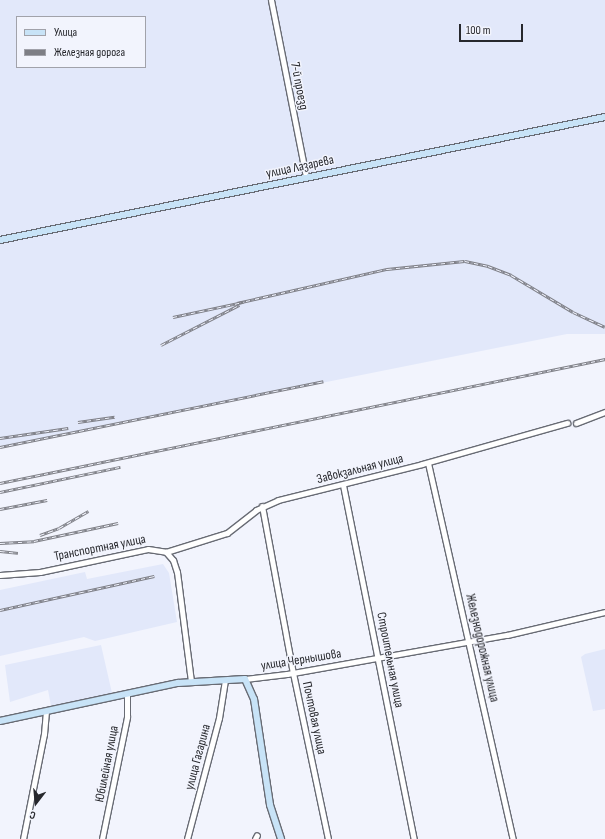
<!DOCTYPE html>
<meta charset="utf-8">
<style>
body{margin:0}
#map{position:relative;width:605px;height:839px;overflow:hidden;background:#f2f4fd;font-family:"Sofia Sans Condensed",sans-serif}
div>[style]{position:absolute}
.built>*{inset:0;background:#e2e8fa}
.roads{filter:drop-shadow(1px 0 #686b74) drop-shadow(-1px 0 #686b74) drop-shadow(0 1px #686b74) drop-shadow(0 -1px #686b74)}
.minor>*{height:5px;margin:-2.5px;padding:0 2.5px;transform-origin:2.5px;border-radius:2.5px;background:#fff}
.major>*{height:6px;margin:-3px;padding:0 3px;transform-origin:3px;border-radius:3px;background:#c8e3f7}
.rail>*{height:3px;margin-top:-1.5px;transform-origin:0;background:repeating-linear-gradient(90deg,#f2f4fd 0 4.5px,#7d7e85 0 9px);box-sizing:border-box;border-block:1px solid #7d7e85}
span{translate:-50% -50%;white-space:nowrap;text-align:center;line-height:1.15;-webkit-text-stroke:3px #f2f4fd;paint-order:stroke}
.street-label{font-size:13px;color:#27282d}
.legend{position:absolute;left:16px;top:16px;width:130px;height:52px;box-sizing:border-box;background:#f2f4fd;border:1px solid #a1a2aa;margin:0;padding:5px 7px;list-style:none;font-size:12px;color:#27282d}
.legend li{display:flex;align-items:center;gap:8px;height:20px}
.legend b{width:20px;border:1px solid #a1a2aa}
.north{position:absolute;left:16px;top:783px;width:40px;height:40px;-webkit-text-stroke:3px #f2f4fd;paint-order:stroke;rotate:196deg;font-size:11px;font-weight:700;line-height:16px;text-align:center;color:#27282d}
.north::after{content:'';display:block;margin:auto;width:14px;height:18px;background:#27282d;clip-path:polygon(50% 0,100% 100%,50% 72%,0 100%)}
.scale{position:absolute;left:459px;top:24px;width:64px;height:18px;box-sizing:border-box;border:2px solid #27282d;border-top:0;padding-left:5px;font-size:12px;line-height:14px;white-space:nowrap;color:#27282d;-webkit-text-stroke:3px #f2f4fd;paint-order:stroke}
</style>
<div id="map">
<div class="built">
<div style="clip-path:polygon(evenodd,0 0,605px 0,605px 334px,567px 334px,0 447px,0 0,17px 17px,145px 17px,145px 67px,17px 67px,17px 17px)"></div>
<div style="clip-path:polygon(163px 564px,169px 573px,177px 622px,95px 641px,84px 637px,0 656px,0 590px,85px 572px,87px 579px)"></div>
<div style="clip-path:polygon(101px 645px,112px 693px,51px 706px,48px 690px,10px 702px,5px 665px)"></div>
<div style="clip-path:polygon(605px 649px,605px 709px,593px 711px,581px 657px,585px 654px)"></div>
</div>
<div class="roads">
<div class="minor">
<div style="left:271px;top:0;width:180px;rotate:78.8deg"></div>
<div style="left:576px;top:423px;width:31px;rotate:-21deg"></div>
<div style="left:428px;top:463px;width:385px;rotate:77.3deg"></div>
<div style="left:343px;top:485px;width:361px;rotate:78.7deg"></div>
<div style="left:262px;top:506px;width:170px;rotate:79.5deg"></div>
<div style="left:293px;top:673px;width:170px;rotate:78.1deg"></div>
<div style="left:166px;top:552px;width:64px;rotate:-17.3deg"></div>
<div style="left:227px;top:533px;width:37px;rotate:-38deg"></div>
<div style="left:256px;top:510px;width:24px;rotate:-24deg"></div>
<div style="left:278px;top:500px;width:148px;rotate:-14deg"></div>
<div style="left:422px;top:464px;width:151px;rotate:-15.8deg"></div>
<div style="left:0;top:575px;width:40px;rotate:-4.3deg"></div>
<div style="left:40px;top:572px;width:110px;rotate:-12deg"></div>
<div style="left:148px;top:549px;width:18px;rotate:9deg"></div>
<div style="left:166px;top:552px;width:11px;rotate:49deg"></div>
<div style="left:173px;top:560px;width:13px;rotate:72deg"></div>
<div style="left:177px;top:572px;width:110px;rotate:82.7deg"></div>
<div style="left:245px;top:679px;width:42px;rotate:-6.8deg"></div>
<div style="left:287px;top:674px;width:223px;rotate:-10.1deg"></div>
<div style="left:507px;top:635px;width:101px;rotate:-13.2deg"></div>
<div style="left:23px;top:839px;width:107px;rotate:-78.7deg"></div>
<div style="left:44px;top:734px;width:23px;rotate:-85deg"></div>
<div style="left:102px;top:839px;width:125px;rotate:-78.4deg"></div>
<div style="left:127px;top:717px;width:24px;rotate:-90deg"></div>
<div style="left:187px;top:839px;width:125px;rotate:-75.2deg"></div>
<div style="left:219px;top:718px;width:38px;rotate:-81deg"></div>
<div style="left:255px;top:839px;width:4px;rotate:-63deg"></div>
</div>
<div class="major">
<div style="left:0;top:240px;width:617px;rotate:-11.49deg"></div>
<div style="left:0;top:721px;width:182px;rotate:-12.1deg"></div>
<div style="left:178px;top:683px;width:67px;rotate:-3.4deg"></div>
<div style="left:245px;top:679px;width:22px;rotate:66deg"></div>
<div style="left:254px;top:699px;width:107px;rotate:81.4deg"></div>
<div style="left:270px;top:805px;width:36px;rotate:72deg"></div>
</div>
</div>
<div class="rail">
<div style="left:237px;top:303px;width:154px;rotate:-12.8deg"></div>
<div style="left:387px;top:269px;width:78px;rotate:-5.9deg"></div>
<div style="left:465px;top:261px;width:24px;rotate:12deg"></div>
<div style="left:488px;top:266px;width:25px;rotate:21deg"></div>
<div style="left:511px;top:275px;width:72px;rotate:30.8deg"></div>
<div style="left:573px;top:312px;width:35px;rotate:25deg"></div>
<div style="left:173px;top:317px;width:72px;rotate:-12.1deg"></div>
<div style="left:161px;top:345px;width:88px;rotate:-27.1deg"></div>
<div style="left:78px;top:422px;width:37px;rotate:-8deg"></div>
<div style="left:0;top:438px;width:69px;rotate:-8.4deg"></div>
<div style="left:0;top:447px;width:330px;rotate:-11.5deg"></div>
<div style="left:0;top:483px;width:618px;rotate:-11.58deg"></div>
<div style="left:0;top:492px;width:123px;rotate:-11.8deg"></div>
<div style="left:0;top:509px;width:48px;rotate:-10.8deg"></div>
<div style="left:40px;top:535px;width:20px;rotate:-20deg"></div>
<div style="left:59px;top:528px;width:34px;rotate:-30deg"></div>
<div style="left:0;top:543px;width:34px;rotate:-3deg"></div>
<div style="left:34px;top:541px;width:86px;rotate:-12.1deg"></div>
<div style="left:0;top:551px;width:18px;rotate:6deg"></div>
<div style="left:0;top:610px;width:158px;rotate:-12.4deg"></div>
</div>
<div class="street-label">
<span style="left:299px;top:86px;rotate:79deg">7-й проезд</span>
<span style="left:300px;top:167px;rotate:-12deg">улица Лазарева</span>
<span style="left:360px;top:469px;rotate:-14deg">Завокзальная улица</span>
<span style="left:100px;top:548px;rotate:-11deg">Транспортная улица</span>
<span style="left:482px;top:648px;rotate:77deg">Железнодорожная улица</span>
<span style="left:301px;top:660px;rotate:-9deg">улица Чернышова</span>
<span style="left:390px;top:660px;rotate:79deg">Строительная улица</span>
<span style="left:314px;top:718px;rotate:78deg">Почтовая улица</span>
<span style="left:198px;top:757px;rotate:-75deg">улица Гагарина</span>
<span style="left:107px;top:764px;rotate:-79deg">Юбилейная улица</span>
</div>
<ul class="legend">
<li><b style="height:5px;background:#c8e3f7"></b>Улица</li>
<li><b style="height:5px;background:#7d7e85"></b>Железная дорога</li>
</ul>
<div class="north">С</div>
<div class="scale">100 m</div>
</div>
